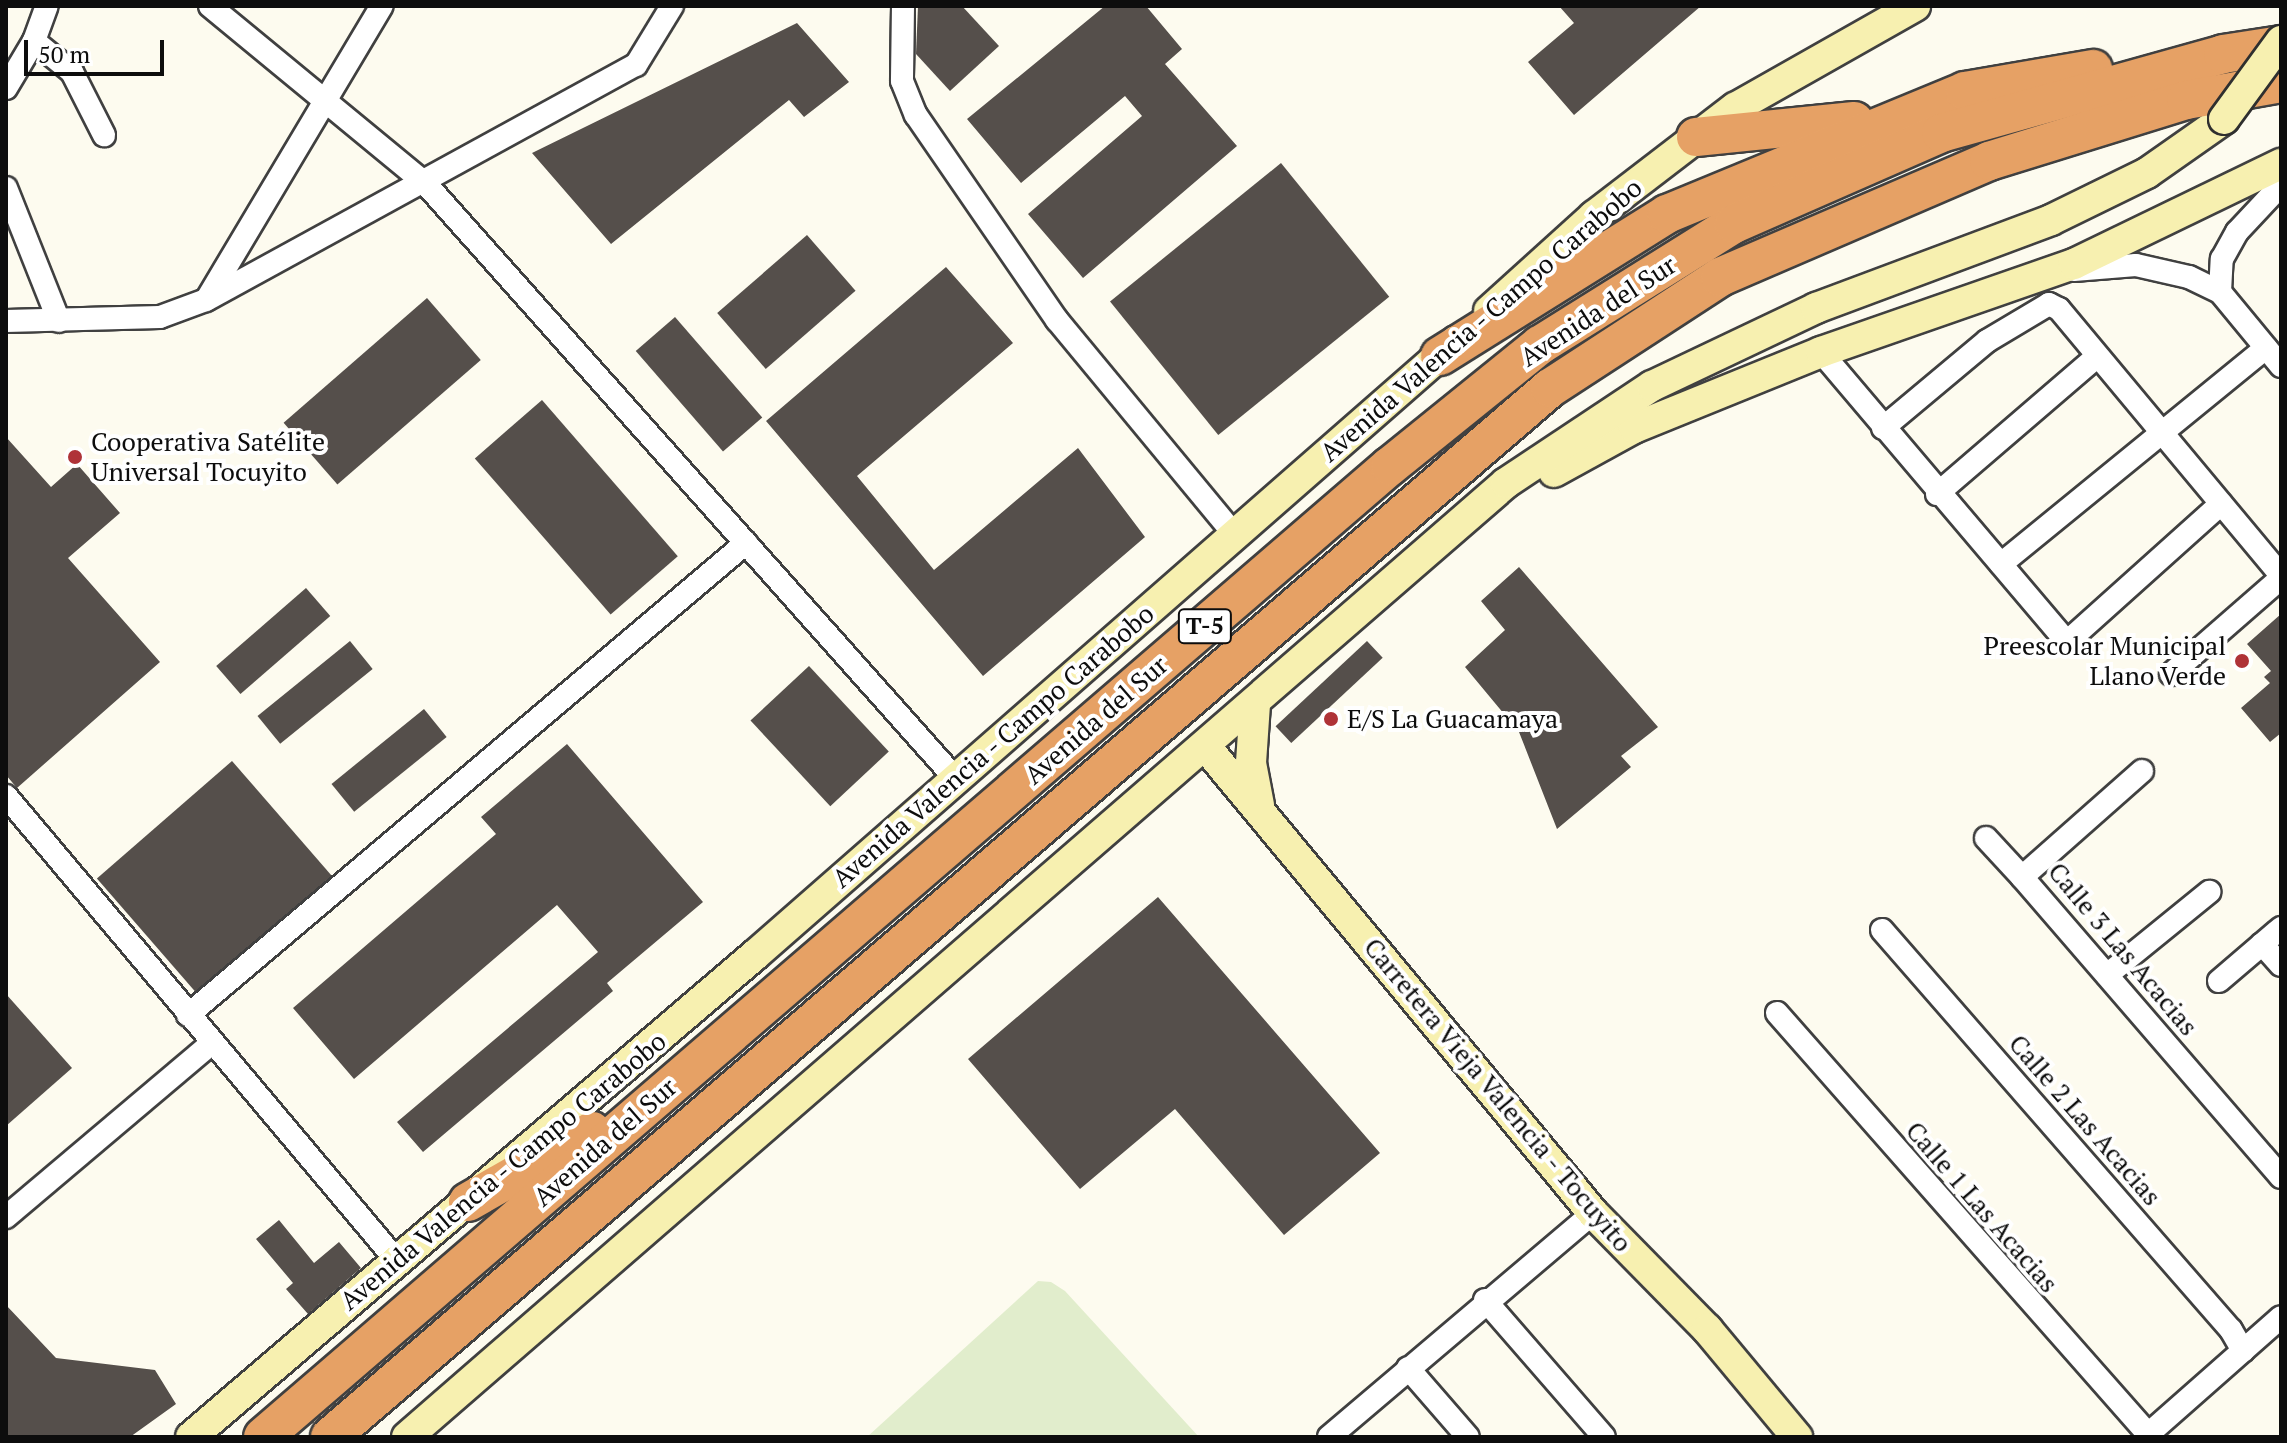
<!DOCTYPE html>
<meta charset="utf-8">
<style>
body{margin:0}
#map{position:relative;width:2287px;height:1443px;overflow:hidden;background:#fdfbef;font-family:"PT Serif",serif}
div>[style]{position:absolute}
.pitch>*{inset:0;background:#e1edcc}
.building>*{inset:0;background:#554f4b;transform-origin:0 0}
.roads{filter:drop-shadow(2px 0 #404040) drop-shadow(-2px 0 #404040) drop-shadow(0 2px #404040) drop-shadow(0 -2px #404040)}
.street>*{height:22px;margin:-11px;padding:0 11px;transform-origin:11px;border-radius:11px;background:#fff}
.secondary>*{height:30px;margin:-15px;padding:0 15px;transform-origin:15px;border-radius:15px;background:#f7f0b0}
.highway>*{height:38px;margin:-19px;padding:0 19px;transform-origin:19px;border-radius:19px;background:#e6a165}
.bridges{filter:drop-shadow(2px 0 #2f2f2f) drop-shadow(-2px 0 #2f2f2f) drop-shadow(0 2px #2f2f2f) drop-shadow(0 -2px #2f2f2f)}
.secondary-bridge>*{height:30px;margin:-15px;padding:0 15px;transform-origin:15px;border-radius:15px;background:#f7f0b0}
.dots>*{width:22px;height:22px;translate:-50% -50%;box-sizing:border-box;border:4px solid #fff;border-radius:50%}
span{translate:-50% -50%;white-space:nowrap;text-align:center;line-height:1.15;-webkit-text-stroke:8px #fff;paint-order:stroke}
.shield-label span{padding:2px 6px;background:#fff;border:2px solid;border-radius:6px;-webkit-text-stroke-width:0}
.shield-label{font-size:24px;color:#0d0d0d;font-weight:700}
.street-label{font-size:26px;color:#0d0d0d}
.poi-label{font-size:26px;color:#0d0d0d}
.left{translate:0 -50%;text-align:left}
.right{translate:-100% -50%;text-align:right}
.frame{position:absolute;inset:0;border:8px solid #0d0d0d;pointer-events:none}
.scale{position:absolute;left:24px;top:40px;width:140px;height:36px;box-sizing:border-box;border:4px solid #0d0d0d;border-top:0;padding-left:10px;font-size:24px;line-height:28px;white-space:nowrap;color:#0d0d0d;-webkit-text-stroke:6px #fff;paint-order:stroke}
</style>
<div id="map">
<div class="pitch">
<div style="clip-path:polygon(1038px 1281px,1051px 1282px,1065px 1291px,1199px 1437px,867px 1437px)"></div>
</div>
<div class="building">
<div style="clip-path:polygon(918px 6px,962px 6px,999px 46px,950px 91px,916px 54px)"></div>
<div style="clip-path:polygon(1105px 6px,1146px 6px,1182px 49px,1165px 64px,1237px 146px,1083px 278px,1028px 214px,1142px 116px,1125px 96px,1021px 183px,967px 119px)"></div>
<div style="clip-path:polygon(1559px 6px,1701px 6px,1574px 115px,1528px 62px,1574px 23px)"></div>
<div style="clip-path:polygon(797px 23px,849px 82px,804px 117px,789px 100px,611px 244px,532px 153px)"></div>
<div style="left:1281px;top:163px;width:172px;height:220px;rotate:51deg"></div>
<div style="left:807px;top:235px;width:74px;height:119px;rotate:49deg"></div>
<div style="clip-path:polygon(946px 267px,1013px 343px,857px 476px,934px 570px,1078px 448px,1145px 537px,983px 676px,766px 421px)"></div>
<div style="left:427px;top:298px;width:82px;height:190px;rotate:49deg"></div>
<div style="left:675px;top:317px;width:133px;height:52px;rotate:49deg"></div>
<div style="left:542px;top:400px;width:207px;height:89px;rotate:49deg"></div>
<div style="clip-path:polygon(6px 437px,51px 487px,77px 464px,120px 513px,68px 558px,160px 662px,17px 788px,6px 775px)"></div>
<div style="clip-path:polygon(1519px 567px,1658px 727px,1621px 756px,1631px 767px,1557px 829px,1519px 732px,1465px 667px,1505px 630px,1481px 601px)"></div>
<div style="left:306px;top:588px;width:37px;height:119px;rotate:49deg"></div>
<div style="clip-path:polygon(2281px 614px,2281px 733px,2270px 742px,2241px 708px,2270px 683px,2264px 677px,2271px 671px,2247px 644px)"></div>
<div style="left:350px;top:641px;width:36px;height:119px;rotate:51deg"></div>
<div style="left:1367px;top:641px;width:23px;height:125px;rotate:47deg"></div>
<div style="left:809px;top:666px;width:117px;height:80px;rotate:47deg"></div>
<div style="left:424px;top:709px;width:36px;height:119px;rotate:51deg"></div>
<div style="clip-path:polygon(567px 744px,703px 902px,607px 983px,613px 991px,423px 1152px,397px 1122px,598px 952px,557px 905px,354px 1079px,293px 1008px,496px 834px,481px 817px)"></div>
<div style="left:232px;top:761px;width:152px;height:179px;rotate:49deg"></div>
<div style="clip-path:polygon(1158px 897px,1380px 1153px,1284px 1235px,1175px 1109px,1080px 1189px,968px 1059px)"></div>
<div style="clip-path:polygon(6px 994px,72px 1068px,6px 1126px)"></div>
<div style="clip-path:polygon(279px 1220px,314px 1263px,339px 1242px,361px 1268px,308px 1314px,286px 1289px,293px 1283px,256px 1239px)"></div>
<div style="clip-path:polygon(6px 1305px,56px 1358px,155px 1370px,176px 1404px,130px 1437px,6px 1437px)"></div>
</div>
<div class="roads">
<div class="street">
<div style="left:210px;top:6px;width:278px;rotate:39.5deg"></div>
<div style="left:425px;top:183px;width:797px;rotate:48.31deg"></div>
<div style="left:903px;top:6px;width:75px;rotate:90.8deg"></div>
<div style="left:902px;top:81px;width:37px;rotate:68deg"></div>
<div style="left:916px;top:115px;width:249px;rotate:55.5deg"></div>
<div style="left:1057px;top:320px;width:281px;rotate:50.4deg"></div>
<div style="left:34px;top:41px;width:49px;rotate:39.2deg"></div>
<div style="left:72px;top:72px;width:71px;rotate:63.1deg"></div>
<div style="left:6px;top:88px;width:55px;rotate:-59.2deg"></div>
<div style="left:34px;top:41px;width:37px;rotate:-70deg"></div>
<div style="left:6px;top:188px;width:143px;rotate:68.3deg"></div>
<div style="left:2074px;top:270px;width:62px;rotate:-4.6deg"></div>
<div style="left:2136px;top:265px;width:54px;rotate:12.8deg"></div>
<div style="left:2189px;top:277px;width:34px;rotate:26deg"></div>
<div style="left:2220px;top:292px;width:96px;rotate:50.5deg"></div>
<div style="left:2220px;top:292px;width:33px;rotate:-87deg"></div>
<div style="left:2222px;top:259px;width:31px;rotate:-61deg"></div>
<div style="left:2237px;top:232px;width:64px;rotate:-46.9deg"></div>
<div style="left:207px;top:299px;width:341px;rotate:-59.2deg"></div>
<div style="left:6px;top:321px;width:154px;rotate:-1.5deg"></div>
<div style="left:160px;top:317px;width:49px;rotate:-20.3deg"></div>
<div style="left:206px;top:300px;width:490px;rotate:-28.7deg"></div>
<div style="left:636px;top:65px;width:69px;rotate:-58.6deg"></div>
<div style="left:1821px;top:352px;width:380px;rotate:49.7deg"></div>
<div style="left:2067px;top:642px;width:207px;rotate:-41.9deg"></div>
<div style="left:1883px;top:428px;width:136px;rotate:-39.9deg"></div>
<div style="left:1987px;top:341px;width:72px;rotate:-30.8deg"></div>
<div style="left:2049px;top:304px;width:11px;rotate:27deg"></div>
<div style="left:2059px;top:309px;width:346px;rotate:50.2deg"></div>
<div style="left:1937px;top:494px;width:210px;rotate:-40.7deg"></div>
<div style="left:2001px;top:564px;width:342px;rotate:-39.2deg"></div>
<div style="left:2171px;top:674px;width:146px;rotate:-41.1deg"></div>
<div style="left:2142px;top:771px;width:160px;rotate:138.5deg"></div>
<div style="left:2022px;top:877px;width:396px;rotate:49.2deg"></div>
<div style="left:6px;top:796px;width:608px;rotate:49.94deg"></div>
<div style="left:1986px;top:838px;width:53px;rotate:47.3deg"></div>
<div style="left:1882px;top:930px;width:531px;rotate:48.9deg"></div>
<div style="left:2231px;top:1330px;width:24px;rotate:60deg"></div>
<div style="left:2262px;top:944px;width:28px;rotate:48deg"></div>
<div style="left:2107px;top:975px;width:132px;rotate:-39.1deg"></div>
<div style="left:2219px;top:981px;width:82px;rotate:-40.5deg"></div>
<div style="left:1777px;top:1013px;width:561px;rotate:48.61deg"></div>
<div style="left:188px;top:1015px;width:731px;rotate:-40.23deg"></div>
<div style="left:6px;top:1217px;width:268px;rotate:-40.2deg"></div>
<div style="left:1485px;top:1300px;width:181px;rotate:49deg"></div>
<div style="left:1408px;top:1368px;width:91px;rotate:49deg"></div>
<div style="left:1329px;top:1437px;width:346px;rotate:-40.3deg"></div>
<div style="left:2145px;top:1437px;width:181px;rotate:-41.4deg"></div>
</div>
<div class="secondary">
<div style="left:1489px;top:311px;width:142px;rotate:-42.1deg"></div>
<div style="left:1594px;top:216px;width:178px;rotate:-37.5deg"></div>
<div style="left:1735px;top:108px;width:207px;rotate:-29.5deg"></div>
<div style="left:1554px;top:472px;width:91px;rotate:-28.8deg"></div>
<div style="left:1634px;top:428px;width:202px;rotate:-22.1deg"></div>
<div style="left:1821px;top:352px;width:268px;rotate:-19.2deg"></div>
<div style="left:2074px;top:264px;width:230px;rotate:-25.8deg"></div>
<div style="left:1255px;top:704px;width:59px;rotate:93.9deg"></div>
<div style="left:1251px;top:763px;width:43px;rotate:79.2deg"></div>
<div style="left:1206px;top:747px;width:606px;rotate:50.29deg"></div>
<div style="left:1593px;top:1213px;width:163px;rotate:45.5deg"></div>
<div style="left:1707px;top:1329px;width:141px;rotate:50.2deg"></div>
<div style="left:191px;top:1437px;width:742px;rotate:-40.52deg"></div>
<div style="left:755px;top:955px;width:932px;rotate:-41.21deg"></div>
<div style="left:407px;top:1437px;width:1455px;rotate:-40.96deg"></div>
<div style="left:1506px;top:483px;width:175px;rotate:-33.6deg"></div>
<div style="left:1652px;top:386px;width:182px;rotate:-25.4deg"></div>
<div style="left:1816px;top:308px;width:251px;rotate:-20.5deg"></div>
<div style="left:2051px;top:220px;width:107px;rotate:-26.1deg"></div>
<div style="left:2147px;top:173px;width:94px;rotate:-35deg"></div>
</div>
<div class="highway">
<div style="left:1696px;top:137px;width:159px;rotate:-5.8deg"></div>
<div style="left:1440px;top:356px;width:268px;rotate:-32deg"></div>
<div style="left:1667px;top:214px;width:322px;rotate:-22.4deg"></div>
<div style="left:1965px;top:91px;width:130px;rotate:-9.8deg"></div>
<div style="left:468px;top:1202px;width:143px;rotate:-29.8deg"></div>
<div style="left:263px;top:1437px;width:1488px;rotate:-40.75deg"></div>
<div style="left:1390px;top:466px;width:193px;rotate:-38.9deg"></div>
<div style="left:1540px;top:345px;width:229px;rotate:-32deg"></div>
<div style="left:1734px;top:224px;width:226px;rotate:-23.7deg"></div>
<div style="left:1941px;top:133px;width:293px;rotate:-15.6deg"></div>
<div style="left:2223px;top:54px;width:59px;rotate:-8.8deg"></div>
<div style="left:330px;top:1437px;width:1609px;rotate:-40.69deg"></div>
<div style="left:1550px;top:388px;width:203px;rotate:-33.1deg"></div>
<div style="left:1720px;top:277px;width:293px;rotate:-23.3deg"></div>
<div style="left:1989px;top:161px;width:206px;rotate:-17.2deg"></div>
<div style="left:2186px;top:100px;width:97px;rotate:-10.1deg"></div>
</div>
</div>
<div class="bridges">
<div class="secondary-bridge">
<div style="left:2224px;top:119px;width:97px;rotate:-53.8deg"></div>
</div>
</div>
<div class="dots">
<div style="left:75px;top:457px;background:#af3338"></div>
<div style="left:2242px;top:661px;background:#af3338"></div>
<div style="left:1331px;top:719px;background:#af3338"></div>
</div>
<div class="shield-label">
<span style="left:1205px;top:626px">T-5</span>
</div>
<div class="street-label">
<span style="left:1598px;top:311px;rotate:-33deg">Avenida del Sur</span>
<span style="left:1481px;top:320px;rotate:-41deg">Avenida Valencia - Campo Carabobo</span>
<span style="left:1096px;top:720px;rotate:-41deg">Avenida del Sur</span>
<span style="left:993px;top:746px;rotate:-41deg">Avenida Valencia - Campo Carabobo</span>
<span style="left:2123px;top:949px;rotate:50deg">Calle 3 Las Acacias</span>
<span style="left:1498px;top:1095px;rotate:50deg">Carretera Vieja Valencia - Tocuyito</span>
<span style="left:2085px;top:1120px;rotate:49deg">Calle 2 Las Acacias</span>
<span style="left:605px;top:1142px;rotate:-41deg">Avenida del Sur</span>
<span style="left:503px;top:1171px;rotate:-40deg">Avenida Valencia - Campo Carabobo</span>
<span style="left:1982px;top:1207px;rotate:49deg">Calle 1 Las Acacias</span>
</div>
<div class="poi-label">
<span class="left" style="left:91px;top:457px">Cooperativa Satélite<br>Universal Tocuyito</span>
<span class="right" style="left:2226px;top:661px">Preescolar Municipal<br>Llano Verde</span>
<span class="left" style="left:1347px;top:719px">E/S La Guacamaya</span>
</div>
<div class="frame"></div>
<div class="scale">50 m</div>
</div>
